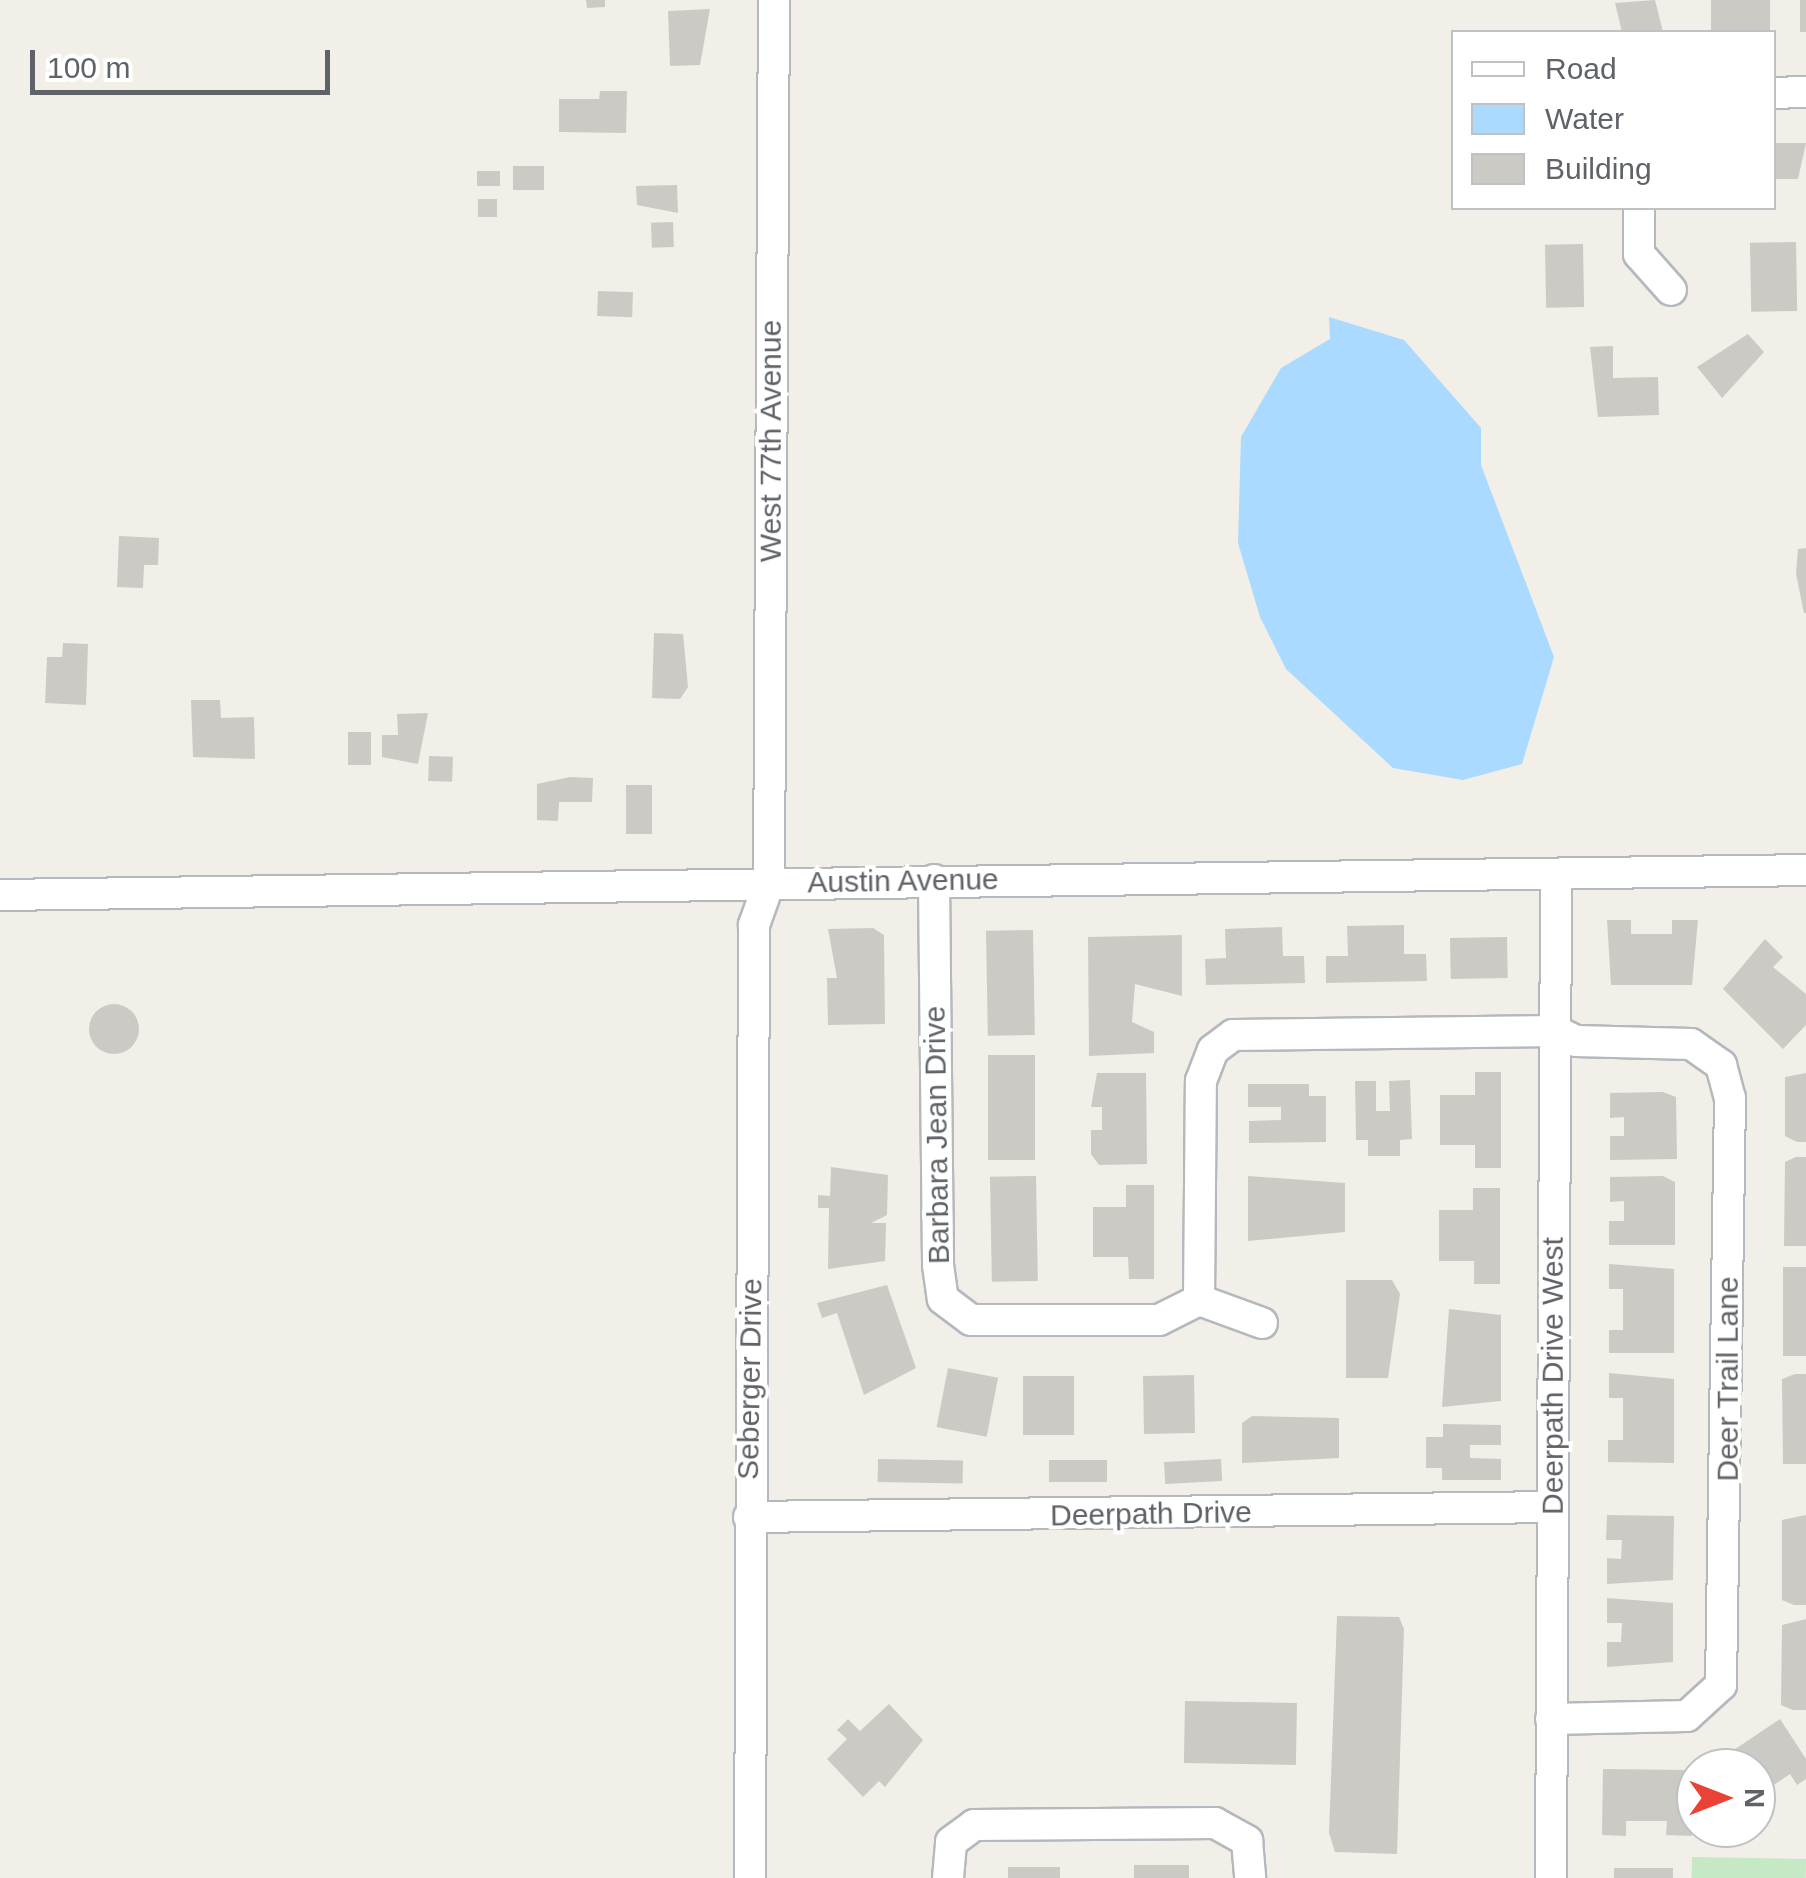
<!DOCTYPE html>
<style>
body{margin:0}
#map{position:relative;width:1806px;height:1878px;overflow:hidden;background:#f1efe8;font-family:Arial,sans-serif}
div>[style]{position:absolute}
.green>*{inset:0;background:#c5e8c5;transform-origin:0 0}
.water>*{inset:0;background:#aadaff}
.building>*{inset:0;background:#cccac5;transform-origin:0 0}
.round{border-radius:50%}
.roads{filter:drop-shadow(2px 0 #b5b8bc) drop-shadow(-2px 0 #b5b8bc) drop-shadow(0 2px #b5b8bc) drop-shadow(0 -2px #b5b8bc)}
.minor>*{height:30px;margin:-15px;padding:0 15px;transform-origin:15px;border-radius:15px;background:#fff}
span{translate:-50% -50%;white-space:nowrap;text-align:center;line-height:1.15;-webkit-text-stroke:8px #fff;paint-order:stroke}
.street-label{font-size:30px;color:#5f6368}
.legend{position:absolute;left:1451px;top:30px;width:325px;height:180px;box-sizing:border-box;background:#fff;border:2px solid #bfc1c3;margin:0;padding:12px 18px;list-style:none;font-size:30px;color:#5f6368}
.legend li{display:flex;align-items:center;gap:20px;height:50px}
.legend b{width:50px;border:2px solid #bfc1c3}
.north{position:absolute;left:1676px;top:1748px;width:100px;height:100px;box-sizing:border-box;background:#fff;border:2px solid #bfc1c3;border-radius:50%;rotate:90deg;font-size:28px;font-weight:700;line-height:40px;text-align:center;color:#5f6368}
.north::after{content:'';display:block;margin:auto;width:35px;height:45px;background:#ea4335;clip-path:polygon(50% 0,100% 100%,50% 72%,0 100%)}
.scale{position:absolute;left:30px;top:50px;width:300px;height:45px;box-sizing:border-box;border:5px solid #5f6368;border-top:0;padding-left:12px;font-size:30px;line-height:35px;white-space:nowrap;color:#5f6368;-webkit-text-stroke:8px #fff;paint-order:stroke}
</style>
<div id="map">
<div class="green">
<div style="left:1692px;top:1857px;width:114px;height:21px;rotate:1deg"></div>
</div>
<div class="water">
<div style="clip-path:polygon(1329px 317px,1404px 340px,1481px 428px,1481px 465px,1554px 657px,1522px 764px,1463px 780px,1393px 768px,1286px 669px,1260px 617px,1238px 543px,1241px 437px,1281px 368px,1330px 339px)"></div>
</div>
<div class="building">
<div style="clip-path:polygon(586px 0,605px 0,605px 7px,587px 8px)"></div>
<div style="clip-path:polygon(1655px 0,1663px 32px,1622px 32px,1615px 3px)"></div>
<div style="left:1711px;top:0;width:59px;height:32px"></div>
<div style="left:1800px;top:0;width:6px;height:32px"></div>
<div style="clip-path:polygon(710px 9px,700px 65px,670px 66px,668px 11px)"></div>
<div style="clip-path:polygon(600px 91px,627px 91px,626px 133px,559px 132px,559px 99px,599px 99px)"></div>
<div style="clip-path:polygon(1774px 143px,1806px 143px,1798px 179px,1774px 179px)"></div>
<div style="left:513px;top:166px;width:31px;height:24px"></div>
<div style="left:477px;top:171px;width:23px;height:15px"></div>
<div style="clip-path:polygon(677px 185px,678px 213px,637px 205px,636px 186px)"></div>
<div style="left:478px;top:199px;width:19px;height:18px"></div>
<div style="left:673px;top:222px;width:25px;height:22px;rotate:88deg"></div>
<div style="left:1796px;top:242px;width:69px;height:46px;rotate:89deg"></div>
<div style="left:1583px;top:244px;width:63px;height:38px;rotate:89deg"></div>
<div style="left:598px;top:291px;width:35px;height:25px;rotate:2deg"></div>
<div style="clip-path:polygon(1748px 334px,1764px 352px,1722px 398px,1697px 367px)"></div>
<div style="clip-path:polygon(1613px 346px,1613px 378px,1658px 377px,1659px 415px,1598px 417px,1590px 347px)"></div>
<div style="clip-path:polygon(119px 536px,159px 538px,158px 565px,144px 565px,143px 588px,117px 587px)"></div>
<div style="clip-path:polygon(1806px 548px,1806px 613px,1804px 613px,1796px 574px,1798px 549px)"></div>
<div style="clip-path:polygon(654px 633px,683px 634px,688px 687px,680px 699px,652px 698px)"></div>
<div style="clip-path:polygon(63px 643px,88px 644px,86px 705px,45px 703px,47px 657px,62px 657px)"></div>
<div style="clip-path:polygon(191px 700px,220px 700px,221px 718px,254px 717px,255px 759px,193px 757px)"></div>
<div style="clip-path:polygon(428px 713px,418px 764px,382px 757px,382px 735px,398px 735px,397px 714px)"></div>
<div style="left:348px;top:732px;width:23px;height:33px"></div>
<div style="left:429px;top:756px;width:24px;height:25px;rotate:2deg"></div>
<div style="clip-path:polygon(570px 777px,593px 778px,592px 802px,559px 802px,558px 821px,537px 820px,537px 784px)"></div>
<div style="left:626px;top:785px;width:26px;height:49px"></div>
<div style="clip-path:polygon(1607px 920px,1631px 920px,1631px 934px,1672px 934px,1672px 920px,1698px 920px,1692px 985px,1611px 985px)"></div>
<div style="clip-path:polygon(1404px 925px,1404px 954px,1426px 954px,1427px 981px,1326px 983px,1326px 956px,1348px 956px,1347px 926px)"></div>
<div style="clip-path:polygon(1282px 927px,1283px 956px,1304px 956px,1305px 983px,1206px 985px,1205px 959px,1226px 958px,1225px 929px)"></div>
<div style="clip-path:polygon(873px 928px,884px 935px,885px 1024px,828px 1025px,827px 978px,837px 978px,828px 929px)"></div>
<div style="left:1033px;top:930px;width:105px;height:47px;rotate:89deg"></div>
<div style="clip-path:polygon(1182px 935px,1182px 996px,1135px 984px,1132px 1022px,1154px 1032px,1154px 1053px,1089px 1056px,1088px 937px)"></div>
<div style="left:1507px;top:937px;width:41px;height:57px;rotate:89deg"></div>
<div style="clip-path:polygon(1765px 939px,1783px 957px,1773px 967px,1806px 994px,1806px 1025px,1783px 1049px,1723px 989px)"></div>
<div class="round" style="left:89px;top:1004px;width:50px;height:50px"></div>
<div style="left:988px;top:1055px;width:47px;height:105px"></div>
<div style="clip-path:polygon(1475px 1072px,1501px 1072px,1501px 1168px,1475px 1168px,1475px 1145px,1440px 1145px,1440px 1095px,1475px 1095px)"></div>
<div style="clip-path:polygon(1097px 1073px,1146px 1073px,1147px 1164px,1099px 1165px,1091px 1154px,1091px 1130px,1102px 1130px,1102px 1107px,1091px 1107px)"></div>
<div style="clip-path:polygon(1806px 1073px,1806px 1142px,1797px 1142px,1785px 1136px,1785px 1077px)"></div>
<div style="clip-path:polygon(1410px 1080px,1412px 1139px,1400px 1140px,1400px 1156px,1368px 1156px,1368px 1140px,1356px 1140px,1355px 1081px,1376px 1081px,1376px 1111px,1390px 1111px,1389px 1081px)"></div>
<div style="clip-path:polygon(1248px 1084px,1309px 1084px,1309px 1096px,1326px 1096px,1326px 1142px,1249px 1143px,1249px 1121px,1281px 1120px,1281px 1107px,1248px 1107px)"></div>
<div style="clip-path:polygon(1663px 1092px,1676px 1097px,1677px 1159px,1610px 1160px,1610px 1136px,1624px 1136px,1624px 1117px,1610px 1118px,1610px 1093px)"></div>
<div style="clip-path:polygon(1796px 1157px,1806px 1157px,1806px 1246px,1784px 1246px,1785px 1162px)"></div>
<div style="clip-path:polygon(831px 1167px,888px 1175px,887px 1215px,871px 1223px,886px 1223px,885px 1261px,828px 1269px,829px 1208px,818px 1208px,818px 1195px,830px 1196px)"></div>
<div style="left:1036px;top:1176px;width:105px;height:46px;rotate:89deg"></div>
<div style="clip-path:polygon(1248px 1176px,1345px 1183px,1345px 1232px,1248px 1241px)"></div>
<div style="clip-path:polygon(1663px 1176px,1675px 1182px,1675px 1245px,1609px 1245px,1609px 1221px,1624px 1221px,1624px 1201px,1610px 1202px,1610px 1177px)"></div>
<div style="clip-path:polygon(1126px 1185px,1154px 1185px,1154px 1279px,1129px 1279px,1128px 1257px,1093px 1257px,1093px 1207px,1126px 1207px)"></div>
<div style="clip-path:polygon(1473px 1188px,1500px 1188px,1500px 1284px,1474px 1284px,1474px 1261px,1439px 1261px,1439px 1210px,1473px 1210px)"></div>
<div style="clip-path:polygon(1609px 1264px,1674px 1269px,1674px 1353px,1609px 1353px,1609px 1330px,1623px 1330px,1623px 1289px,1609px 1289px)"></div>
<div style="left:1806px;top:1267px;width:89px;height:23px;rotate:90deg"></div>
<div style="clip-path:polygon(1346px 1280px,1392px 1280px,1400px 1294px,1388px 1378px,1346px 1378px)"></div>
<div style="clip-path:polygon(887px 1285px,916px 1368px,864px 1395px,837px 1313px,822px 1318px,817px 1303px)"></div>
<div style="clip-path:polygon(1449px 1309px,1501px 1315px,1501px 1401px,1442px 1407px)"></div>
<div style="left:948px;top:1368px;width:51px;height:60px;rotate:11deg"></div>
<div style="clip-path:polygon(1609px 1373px,1674px 1379px,1674px 1463px,1608px 1462px,1608px 1440px,1623px 1440px,1623px 1398px,1609px 1398px)"></div>
<div style="clip-path:polygon(1795px 1374px,1806px 1374px,1806px 1464px,1783px 1464px,1782px 1379px)"></div>
<div style="left:1194px;top:1375px;width:58px;height:51px;rotate:89deg"></div>
<div style="left:1023px;top:1376px;width:51px;height:59px"></div>
<div style="clip-path:polygon(1252px 1416px,1339px 1418px,1339px 1458px,1242px 1463px,1242px 1423px)"></div>
<div style="clip-path:polygon(1443px 1424px,1501px 1425px,1501px 1445px,1470px 1445px,1470px 1458px,1501px 1459px,1501px 1480px,1442px 1480px,1442px 1468px,1426px 1468px,1426px 1437px,1443px 1437px)"></div>
<div style="left:878px;top:1459px;width:85px;height:23px;rotate:1deg"></div>
<div style="left:1221px;top:1459px;width:22px;height:57px;rotate:87deg"></div>
<div style="left:1107px;top:1460px;width:22px;height:58px;rotate:90deg"></div>
<div style="clip-path:polygon(1607px 1515px,1674px 1516px,1673px 1580px,1607px 1584px,1607px 1558px,1621px 1559px,1622px 1540px,1606px 1540px)"></div>
<div style="clip-path:polygon(1806px 1515px,1806px 1605px,1794px 1605px,1782px 1600px,1782px 1520px)"></div>
<div style="clip-path:polygon(1607px 1598px,1673px 1603px,1673px 1662px,1607px 1667px,1607px 1642px,1621px 1642px,1622px 1623px,1607px 1623px)"></div>
<div style="clip-path:polygon(1337px 1616px,1399px 1617px,1404px 1629px,1397px 1854px,1335px 1852px,1329px 1833px)"></div>
<div style="clip-path:polygon(1806px 1619px,1806px 1710px,1793px 1710px,1781px 1705px,1782px 1625px)"></div>
<div style="left:1185px;top:1701px;width:112px;height:62px;rotate:1deg"></div>
<div style="clip-path:polygon(889px 1704px,923px 1740px,885px 1787px,879px 1781px,863px 1797px,827px 1759px,847px 1739px,837px 1730px,848px 1719px,860px 1731px)"></div>
<div style="clip-path:polygon(1780px 1719px,1806px 1759px,1806px 1779px,1797px 1785px,1790px 1774px,1756px 1797px,1756px 1768px,1707px 1768px)"></div>
<div style="clip-path:polygon(1603px 1769px,1687px 1770px,1692px 1836px,1666px 1835px,1667px 1821px,1626px 1821px,1626px 1836px,1602px 1835px)"></div>
<div style="left:1189px;top:1865px;width:13px;height:55px;rotate:90deg"></div>
<div style="left:1008px;top:1867px;width:52px;height:11px"></div>
<div style="left:1614px;top:1868px;width:59px;height:10px"></div>
</div>
<div class="roads">
<div class="minor">
<div style="left:1774px;top:93px;width:32px;rotate:-2deg"></div>
<div style="left:1639px;top:208px;width:46px;rotate:90deg"></div>
<div style="left:1639px;top:254px;width:48px;rotate:48.4deg"></div>
<div style="left:934px;top:880px;width:385px;rotate:89.4deg"></div>
<div style="left:938px;top:1265px;width:34px;rotate:82deg"></div>
<div style="left:943px;top:1299px;width:35px;rotate:37deg"></div>
<div style="left:971px;top:1320px;width:188px"></div>
<div style="left:1159px;top:1320px;width:45px;rotate:-26.6deg"></div>
<div style="left:1199px;top:1300px;width:219px;rotate:-89.5deg"></div>
<div style="left:1201px;top:1081px;width:33px;rotate:-69deg"></div>
<div style="left:1213px;top:1050px;width:25px;rotate:-37deg"></div>
<div style="left:1233px;top:1035px;width:323px;rotate:-0.7deg"></div>
<div style="left:1556px;top:1031px;width:22px;rotate:27deg"></div>
<div style="left:1576px;top:1041px;width:115px;rotate:1.5deg"></div>
<div style="left:1691px;top:1044px;width:37px;rotate:35deg"></div>
<div style="left:1721px;top:1065px;width:34px;rotate:75deg"></div>
<div style="left:1730px;top:1098px;width:587px;rotate:90.88deg"></div>
<div style="left:1721px;top:1685px;width:46px;rotate:137.6deg"></div>
<div style="left:1687px;top:1716px;width:136px;rotate:178.7deg"></div>
<div style="left:0;top:895px;width:1806px;rotate:-0.79deg"></div>
<div style="left:1199px;top:1300px;width:67px;rotate:20.1deg"></div>
<div style="left:749px;top:1517px;width:804px;rotate:-0.71deg"></div>
<div style="left:750px;top:1878px;width:953px;rotate:-89.76deg"></div>
<div style="left:754px;top:925px;width:45px;rotate:-70.3deg"></div>
<div style="left:769px;top:883px;width:883px;rotate:-89.68deg"></div>
<div style="left:948px;top:1878px;width:36px;rotate:-85deg"></div>
<div style="left:951px;top:1842px;width:29px;rotate:-36deg"></div>
<div style="left:974px;top:1825px;width:241px;rotate:-0.5deg"></div>
<div style="left:1215px;top:1823px;width:37px;rotate:29deg"></div>
<div style="left:1247px;top:1841px;width:37px;rotate:85deg"></div>
<div style="left:1551px;top:1878px;width:1004px;rotate:-89.71deg"></div>
</div>
</div>
<div class="street-label">
<span style="left:771px;top:441px;rotate:-90deg">West 77th Avenue</span>
<span style="left:903px;top:881px;rotate:-1deg">Austin Avenue</span>
<span style="left:937px;top:1135px;rotate:-91deg">Barbara Jean Drive</span>
<span style="left:1553px;top:1376px;rotate:-90deg">Deerpath Drive West</span>
<span style="left:750px;top:1379px;rotate:-89deg">Seberger Drive</span>
<span style="left:1728px;top:1379px;rotate:-90deg">Deer Trail Lane</span>
<span style="left:1151px;top:1514px;rotate:-1deg">Deerpath Drive</span>
</div>
<ul class="legend">
<li><b style="height:12px;background:#fff"></b>Road</li>
<li><b style="height:28px;background:#aadaff"></b>Water</li>
<li><b style="height:28px;background:#cccac5"></b>Building</li>
</ul>
<div class="north">N</div>
<div class="scale">100 m</div>
</div>
